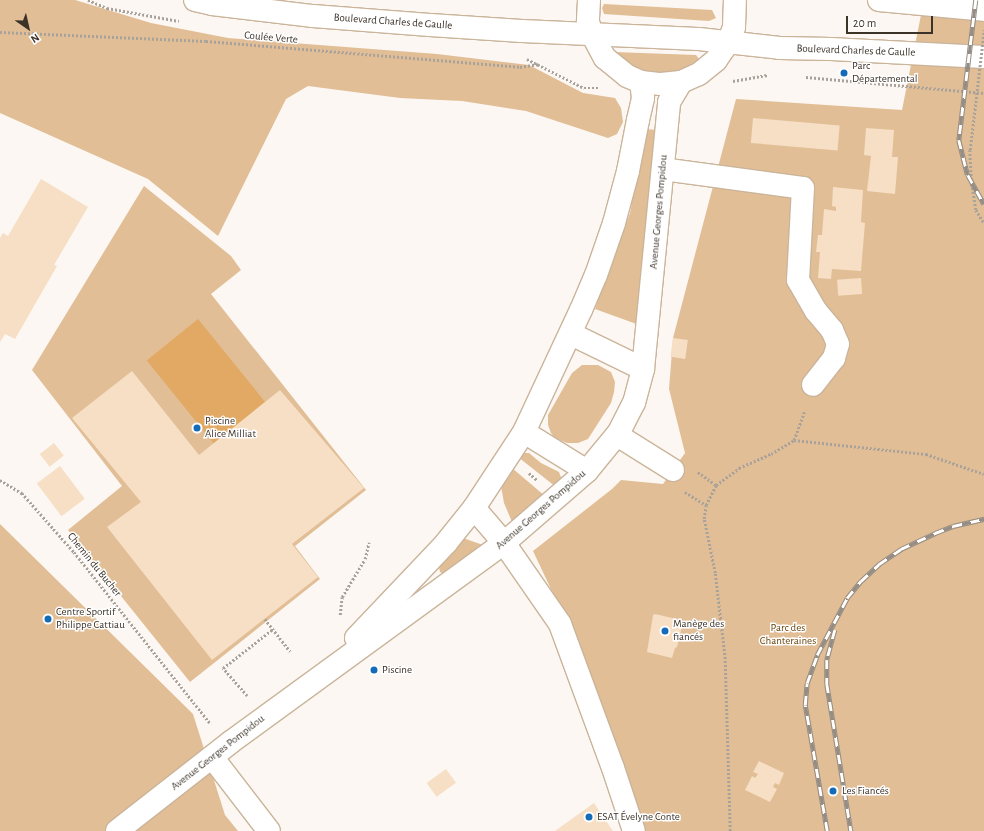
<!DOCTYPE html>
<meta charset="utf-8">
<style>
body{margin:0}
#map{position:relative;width:984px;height:831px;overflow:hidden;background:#fcf7f2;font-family:"Alegreya Sans",sans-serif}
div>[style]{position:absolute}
.green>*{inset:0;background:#e1be96}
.water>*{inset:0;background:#e1a963;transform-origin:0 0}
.building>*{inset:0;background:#f6dfc4;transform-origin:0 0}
.path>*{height:2.5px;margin-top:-1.25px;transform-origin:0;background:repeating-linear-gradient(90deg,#a8a29a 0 2px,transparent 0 4px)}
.roads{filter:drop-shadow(1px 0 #cab49a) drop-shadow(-1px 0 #cab49a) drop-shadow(0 1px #cab49a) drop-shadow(0 -1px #cab49a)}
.minor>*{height:22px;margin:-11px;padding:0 11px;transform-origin:11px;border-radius:11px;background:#fff}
.major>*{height:22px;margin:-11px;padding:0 11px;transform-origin:11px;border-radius:11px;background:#fff}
.rail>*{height:4.5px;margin-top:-2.25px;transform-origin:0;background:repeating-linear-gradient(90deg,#fff 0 9px,#948d85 0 18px);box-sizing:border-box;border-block:1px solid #948d85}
.path-bridge>*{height:2.5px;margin-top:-1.25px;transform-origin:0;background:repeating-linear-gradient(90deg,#a8a29a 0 2px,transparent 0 4px)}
.dots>*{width:11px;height:11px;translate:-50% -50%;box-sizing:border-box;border:2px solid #fff;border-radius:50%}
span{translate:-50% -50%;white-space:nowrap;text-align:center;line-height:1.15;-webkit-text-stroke:3px #fff;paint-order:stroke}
.street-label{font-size:11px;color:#3b3228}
.poi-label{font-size:11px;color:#3b3228}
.left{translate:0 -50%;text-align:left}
.park-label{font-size:11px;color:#69450e}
.north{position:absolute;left:8px;top:8px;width:40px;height:40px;-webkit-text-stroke:3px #fff;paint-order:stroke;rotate:146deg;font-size:11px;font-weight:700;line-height:16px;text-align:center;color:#3b3228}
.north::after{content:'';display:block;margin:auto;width:14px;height:18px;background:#3b3228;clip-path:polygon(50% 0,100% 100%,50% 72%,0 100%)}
.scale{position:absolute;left:846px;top:16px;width:87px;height:18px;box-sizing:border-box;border:2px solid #3b3228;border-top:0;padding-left:5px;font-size:12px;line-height:14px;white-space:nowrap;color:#3b3228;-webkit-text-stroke:3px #fff;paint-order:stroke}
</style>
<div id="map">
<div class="green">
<div style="clip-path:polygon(0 0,75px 0,151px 23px,228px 38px,437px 54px,529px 65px,583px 93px,615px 98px,621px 108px,623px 122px,617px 134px,608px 138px,526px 111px,462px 101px,400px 98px,308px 86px,286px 99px,218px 236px,148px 179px,0 113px)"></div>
<div style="clip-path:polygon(924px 0,984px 0,984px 831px,642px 831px,566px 621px,533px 551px,612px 489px,621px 480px,663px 484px,685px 453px,669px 389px,673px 338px,736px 99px,902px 110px)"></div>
<div style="clip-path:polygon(604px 4px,712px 10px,716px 18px,709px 21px,604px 14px,602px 8px)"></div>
<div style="clip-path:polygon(614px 52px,696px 55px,699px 59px,684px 69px,669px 73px,657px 73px,641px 71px,624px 64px)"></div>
<div style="clip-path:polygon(646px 129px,656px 130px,642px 326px,595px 309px,630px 213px)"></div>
<div style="clip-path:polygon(144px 186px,231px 256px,241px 270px,211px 294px,366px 490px,295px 546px,320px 579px,190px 682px,68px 530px,122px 486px,32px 370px)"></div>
<div style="clip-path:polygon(582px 365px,598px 365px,611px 372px,615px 382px,614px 392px,611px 403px,588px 439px,578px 443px,567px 443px,555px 438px,551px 433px,548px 425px,548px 415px,572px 373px)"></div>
<div style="clip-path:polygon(524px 453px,529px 453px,541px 463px,559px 472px,562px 480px,556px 487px,518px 457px)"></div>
<div style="clip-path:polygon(512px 468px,545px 496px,512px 522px,504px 503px,501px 486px)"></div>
<div style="clip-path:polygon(0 524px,193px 714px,225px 815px,238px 831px,0 831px)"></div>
<div style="clip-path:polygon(463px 538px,483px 545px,444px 574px,440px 572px,439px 567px)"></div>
</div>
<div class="water">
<div style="left:198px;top:319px;width:211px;height:66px;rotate:51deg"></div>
</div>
<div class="building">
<div style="left:753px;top:118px;width:87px;height:25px;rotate:5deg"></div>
<div style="clip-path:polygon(866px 128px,894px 130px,892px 157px,898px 157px,895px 194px,867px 191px,871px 156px,864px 155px)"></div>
<div style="clip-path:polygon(41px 179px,88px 207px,54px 265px,57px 266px,15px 339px,5px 334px,0 342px,0 238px,3px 233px,8px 236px)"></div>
<div style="clip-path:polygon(833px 187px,863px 190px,861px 222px,865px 223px,861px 271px,832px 269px,831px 279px,818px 278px,820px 252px,816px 252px,818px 235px,822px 235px,824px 209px,836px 211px,836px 207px,832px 206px)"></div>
<div style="left:861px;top:278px;width:16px;height:24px;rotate:86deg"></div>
<div style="left:673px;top:338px;width:15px;height:19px;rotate:8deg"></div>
<div style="clip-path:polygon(132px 371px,199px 455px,280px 390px,364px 488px,292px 544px,318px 577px,212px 660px,107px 527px,141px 502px,72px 418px)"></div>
<div style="left:54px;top:443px;width:16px;height:18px;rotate:52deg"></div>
<div style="left:60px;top:466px;width:41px;height:29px;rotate:53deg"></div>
<div style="clip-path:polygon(655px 614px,681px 620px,683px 622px,677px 647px,675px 648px,672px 658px,647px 652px,653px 615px)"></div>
<div style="clip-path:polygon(759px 761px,784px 773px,779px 785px,775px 783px,773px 787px,777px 789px,770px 802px,745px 790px,752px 776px,755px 778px,758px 774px,753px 772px)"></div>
<div style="left:446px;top:769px;width:17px;height:24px;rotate:54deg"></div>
<div style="clip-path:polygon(594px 803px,613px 831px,555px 831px)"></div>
</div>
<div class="path">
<div style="left:88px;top:0;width:21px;rotate:23deg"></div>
<div style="left:107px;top:8px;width:73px;rotate:10.2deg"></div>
<div style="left:0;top:32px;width:206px;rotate:2.5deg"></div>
<div style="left:206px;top:41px;width:315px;rotate:4.7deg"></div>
<div style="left:520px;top:67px;width:19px;rotate:-9deg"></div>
<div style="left:527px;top:59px;width:64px;rotate:27deg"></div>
<div style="left:584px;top:88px;width:15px"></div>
<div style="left:806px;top:77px;width:179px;rotate:5.1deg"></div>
<div style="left:733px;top:81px;width:35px;rotate:-10deg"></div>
<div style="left:970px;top:150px;width:34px;rotate:87deg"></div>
<div style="left:972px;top:184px;width:26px;rotate:81deg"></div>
<div style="left:976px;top:210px;width:15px;rotate:58deg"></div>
<div style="left:794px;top:440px;width:133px;rotate:6.1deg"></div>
<div style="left:926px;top:454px;width:61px;rotate:19deg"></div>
<div style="left:698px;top:472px;width:22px;rotate:36deg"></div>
<div style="left:529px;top:473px;width:11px;rotate:41deg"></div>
<div style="left:0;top:480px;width:26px;rotate:31deg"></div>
<div style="left:22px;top:493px;width:79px;rotate:48.6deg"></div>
<div style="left:74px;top:552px;width:220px;rotate:51.5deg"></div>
<div style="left:685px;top:492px;width:25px;rotate:32deg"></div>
<div style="left:340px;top:615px;width:18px;rotate:-84deg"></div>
<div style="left:342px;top:597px;width:44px;rotate:-58.8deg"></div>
<div style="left:365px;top:559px;width:17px;rotate:-77deg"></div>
<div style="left:265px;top:619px;width:41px;rotate:52deg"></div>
<div style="left:247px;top:696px;width:37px;rotate:-131deg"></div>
<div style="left:223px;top:668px;width:63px;rotate:-38deg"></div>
<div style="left:730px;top:831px;width:172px;rotate:-91.7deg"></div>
<div style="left:725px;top:659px;width:87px;rotate:-96.6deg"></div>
<div style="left:715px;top:573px;width:55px;rotate:-101.5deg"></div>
<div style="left:704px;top:519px;width:14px;rotate:-82deg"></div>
<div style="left:706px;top:505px;width:22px;rotate:-63deg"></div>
<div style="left:716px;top:485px;width:29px;rotate:-36deg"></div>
<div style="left:739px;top:468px;width:35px;rotate:-24deg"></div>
<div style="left:771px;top:454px;width:27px;rotate:-31deg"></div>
<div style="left:794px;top:440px;width:32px;rotate:-70deg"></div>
</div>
<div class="roads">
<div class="minor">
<div style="left:663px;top:169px;width:141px;rotate:7.7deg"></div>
<div style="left:803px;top:188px;width:92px;rotate:93.1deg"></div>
<div style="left:798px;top:280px;width:36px;rotate:60deg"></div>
<div style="left:816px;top:311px;width:25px;rotate:50deg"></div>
<div style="left:832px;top:330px;width:15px;rotate:67deg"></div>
<div style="left:838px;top:344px;width:15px;rotate:106deg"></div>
<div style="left:834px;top:358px;width:34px;rotate:128deg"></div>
<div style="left:571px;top:334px;width:80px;rotate:25.9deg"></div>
<div style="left:524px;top:432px;width:74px;rotate:31.8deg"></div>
<div style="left:617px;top:435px;width:66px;rotate:32deg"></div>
<div style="left:474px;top:508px;width:46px;rotate:49.4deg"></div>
<div style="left:504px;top:543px;width:98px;rotate:55.3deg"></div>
<div style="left:560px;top:624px;width:153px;rotate:69.8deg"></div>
<div style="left:613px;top:768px;width:66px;rotate:71.6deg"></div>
<div style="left:356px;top:638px;width:131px;rotate:-46.5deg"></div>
<div style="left:446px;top:543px;width:45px;rotate:-51.3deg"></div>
<div style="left:474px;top:508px;width:91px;rotate:-56.7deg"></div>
<div style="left:524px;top:432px;width:135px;rotate:-65deg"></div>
<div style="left:581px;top:310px;width:38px;rotate:-67deg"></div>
<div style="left:596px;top:275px;width:55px;rotate:-70.9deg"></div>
<div style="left:614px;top:223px;width:54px;rotate:-74.9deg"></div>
<div style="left:628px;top:171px;width:52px;rotate:-78.9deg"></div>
<div style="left:638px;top:120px;width:23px;rotate:-77deg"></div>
<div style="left:643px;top:98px;width:16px;rotate:-97deg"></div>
<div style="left:212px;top:757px;width:93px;rotate:52.4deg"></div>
<div style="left:117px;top:831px;width:145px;rotate:-38deg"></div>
<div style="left:231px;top:742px;width:338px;rotate:-36.1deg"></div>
<div style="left:504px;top:543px;width:110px;rotate:-40.9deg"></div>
<div style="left:587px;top:471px;width:50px;rotate:-50.6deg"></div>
<div style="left:619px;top:432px;width:33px;rotate:-63deg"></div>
<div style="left:634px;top:403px;width:35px;rotate:-75deg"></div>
<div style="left:643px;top:369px;width:268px;rotate:-84.4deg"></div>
<div style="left:669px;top:102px;width:23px;rotate:-59deg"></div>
</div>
<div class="major">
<div style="left:195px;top:0;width:17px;rotate:13deg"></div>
<div style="left:212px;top:4px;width:102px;rotate:6.8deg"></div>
<div style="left:313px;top:16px;width:117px;rotate:4.4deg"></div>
<div style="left:430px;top:25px;width:92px;rotate:3.7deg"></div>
<div style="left:522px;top:31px;width:177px;rotate:2.6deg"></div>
<div style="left:699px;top:39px;width:81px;rotate:6.3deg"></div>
<div style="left:780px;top:48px;width:51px;rotate:1.1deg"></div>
<div style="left:831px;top:49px;width:153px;rotate:3deg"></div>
<div style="left:589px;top:0;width:22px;rotate:93deg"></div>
<div style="left:588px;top:22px;width:13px;rotate:72deg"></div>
<div style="left:592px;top:34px;width:27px;rotate:62deg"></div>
<div style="left:605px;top:58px;width:28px;rotate:39deg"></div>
<div style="left:627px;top:76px;width:15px;rotate:23deg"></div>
<div style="left:641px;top:82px;width:20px;rotate:6deg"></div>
<div style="left:661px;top:84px;width:20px;rotate:-6deg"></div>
<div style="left:681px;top:82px;width:20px;rotate:-24deg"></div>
<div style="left:699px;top:74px;width:22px;rotate:-39deg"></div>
<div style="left:716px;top:60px;width:21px;rotate:-55deg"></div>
<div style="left:728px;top:43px;width:17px;rotate:-69deg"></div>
<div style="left:734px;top:27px;width:27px;rotate:-88deg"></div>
<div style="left:879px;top:0;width:105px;rotate:5.4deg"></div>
</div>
</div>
<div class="rail">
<div style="left:976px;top:0;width:141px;rotate:96.9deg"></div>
<div style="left:959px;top:140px;width:36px;rotate:76deg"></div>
<div style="left:968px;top:175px;width:33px;rotate:61deg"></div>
<div style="left:835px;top:630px;width:31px;rotate:105deg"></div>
<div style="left:827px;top:660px;width:24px;rotate:90deg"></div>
<div style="left:827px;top:684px;width:149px;rotate:80.7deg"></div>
<div style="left:827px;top:831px;width:128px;rotate:-99.9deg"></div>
<div style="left:805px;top:705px;width:22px;rotate:-85deg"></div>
<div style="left:807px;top:683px;width:30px;rotate:-70deg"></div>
<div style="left:817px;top:655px;width:64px;rotate:-62.2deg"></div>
<div style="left:847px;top:598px;width:22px;rotate:-51deg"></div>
<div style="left:861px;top:581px;width:25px;rotate:-43deg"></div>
<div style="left:879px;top:564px;width:27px;rotate:-34deg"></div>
<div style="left:901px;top:549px;width:38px;rotate:-25deg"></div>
<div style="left:935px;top:533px;width:19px;rotate:-21deg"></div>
<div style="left:953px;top:526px;width:32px;rotate:-13deg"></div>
</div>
<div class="path-bridge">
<div style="left:970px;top:150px;width:121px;rotate:-83.3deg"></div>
</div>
<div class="dots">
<div style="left:844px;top:73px;background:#146cb9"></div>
<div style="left:197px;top:428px;background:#146cb9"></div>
<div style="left:48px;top:619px;background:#146cb9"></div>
<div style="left:665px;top:631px;background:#146cb9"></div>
<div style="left:374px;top:670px;background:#146cb9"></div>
<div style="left:833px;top:791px;background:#146cb9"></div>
<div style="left:589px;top:817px;background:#146cb9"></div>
</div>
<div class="street-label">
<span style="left:393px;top:22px;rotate:4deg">Boulevard Charles de Gaulle</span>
<span style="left:271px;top:38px;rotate:5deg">Coulée Verte</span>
<span style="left:856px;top:51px;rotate:2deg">Boulevard Charles de Gaulle</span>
<span style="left:659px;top:212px;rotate:-85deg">Avenue Georges Pompidou</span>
<span style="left:541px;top:510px;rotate:-41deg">Avenue Georges Pompidou</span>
<span style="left:94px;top:565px;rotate:51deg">Chemin du Bucher</span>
<span style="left:218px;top:753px;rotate:-38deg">Avenue Georges Pompidou</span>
</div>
<div class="poi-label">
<span class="left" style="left:852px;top:73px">Parc<br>Départemental</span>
<span class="left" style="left:205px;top:428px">Piscine<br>Alice Milliat</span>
<span class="left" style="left:56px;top:619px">Centre Sportif<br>Philippe Cattiau</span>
<span class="left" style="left:673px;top:631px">Manège des<br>fiancés</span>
<span class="left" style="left:382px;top:670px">Piscine</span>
<span class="left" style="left:842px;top:791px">Les Fiancés</span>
<span class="left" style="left:597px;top:817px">ESAT Évelyne Conte</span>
</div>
<div class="park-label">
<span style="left:788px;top:635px">Parc des<br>Chanteraines</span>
</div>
<div class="north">N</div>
<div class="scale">20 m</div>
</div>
